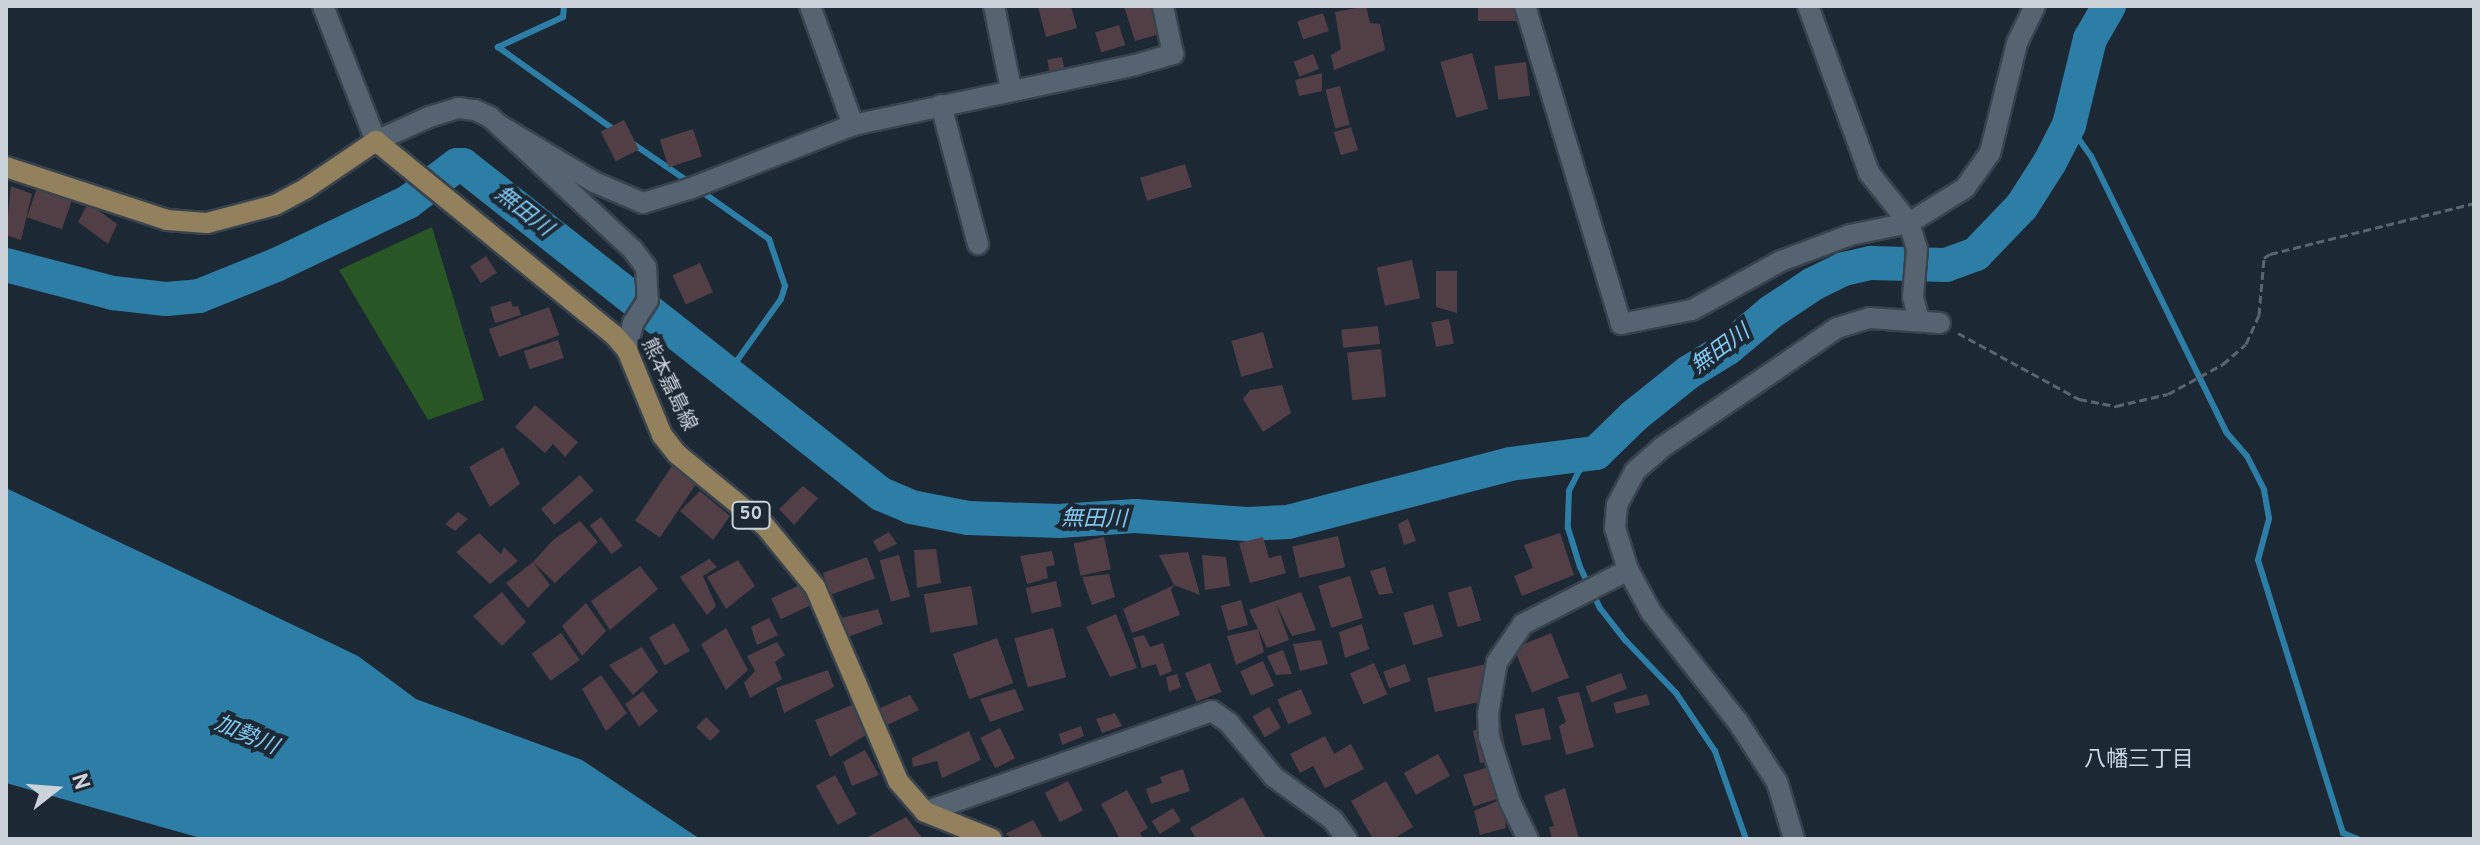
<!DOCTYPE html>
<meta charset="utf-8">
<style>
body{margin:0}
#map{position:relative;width:2480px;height:845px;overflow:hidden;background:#1c2833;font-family:Overpass,"Noto Sans JP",sans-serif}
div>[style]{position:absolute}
.green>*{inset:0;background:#295625}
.water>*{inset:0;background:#2d7ea7}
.stream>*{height:6px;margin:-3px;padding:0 3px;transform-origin:3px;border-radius:3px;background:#2d7ea7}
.river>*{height:34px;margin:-17px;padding:0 17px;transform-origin:17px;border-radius:17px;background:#2d7ea7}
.building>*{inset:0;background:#523f45;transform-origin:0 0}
.path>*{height:3px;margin-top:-1.5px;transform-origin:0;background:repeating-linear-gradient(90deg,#5a646e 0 8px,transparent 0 12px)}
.roads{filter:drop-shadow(2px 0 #39434d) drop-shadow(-2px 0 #39434d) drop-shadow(0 2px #39434d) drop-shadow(0 -2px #39434d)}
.minor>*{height:20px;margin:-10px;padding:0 10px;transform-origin:10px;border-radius:10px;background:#566472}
.major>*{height:20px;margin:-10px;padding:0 10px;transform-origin:10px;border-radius:10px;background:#93815d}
span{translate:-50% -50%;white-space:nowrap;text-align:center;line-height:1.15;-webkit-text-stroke:8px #1c2833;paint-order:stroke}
.shield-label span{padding:2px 6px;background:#1c2833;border:2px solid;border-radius:6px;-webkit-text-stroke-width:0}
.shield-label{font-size:18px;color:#cbd2da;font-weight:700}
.street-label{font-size:20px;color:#cbd2da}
.water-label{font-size:22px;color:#82caf3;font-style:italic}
.neighbourhood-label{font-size:22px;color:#c9d9e8}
.frame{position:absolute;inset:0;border:8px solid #cbd2da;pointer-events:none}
.north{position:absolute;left:16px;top:749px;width:80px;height:80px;-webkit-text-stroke:6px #1c2833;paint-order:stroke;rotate:73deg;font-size:22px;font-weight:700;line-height:32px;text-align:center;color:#cbd2da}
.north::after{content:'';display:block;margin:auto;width:28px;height:36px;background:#cbd2da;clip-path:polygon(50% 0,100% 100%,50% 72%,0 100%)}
</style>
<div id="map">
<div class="green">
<div style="clip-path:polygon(432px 227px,484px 400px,428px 420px,339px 270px)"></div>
</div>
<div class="water">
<div style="clip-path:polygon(6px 488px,358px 656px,416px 699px,582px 760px,700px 839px,204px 839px,6px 783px)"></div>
</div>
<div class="stream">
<div style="left:564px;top:6px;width:11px;rotate:95deg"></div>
<div style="left:563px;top:17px;width:72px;rotate:155.2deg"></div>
<div style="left:498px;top:47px;width:146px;rotate:35.5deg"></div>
<div style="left:2069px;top:125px;width:38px;rotate:55deg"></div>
<div style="left:2091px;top:156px;width:307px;rotate:63.9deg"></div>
<div style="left:2226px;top:432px;width:32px;rotate:49deg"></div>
<div style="left:2247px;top:456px;width:38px;rotate:63deg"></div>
<div style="left:2264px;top:490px;width:29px;rotate:80deg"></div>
<div style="left:2269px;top:519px;width:42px;rotate:105deg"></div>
<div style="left:2258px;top:560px;width:286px;rotate:72.7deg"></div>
<div style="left:2343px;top:833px;width:16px;rotate:22deg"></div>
<div style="left:632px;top:143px;width:69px;rotate:34.4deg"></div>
<div style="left:698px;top:189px;width:87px;rotate:35.2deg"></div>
<div style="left:769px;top:239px;width:50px;rotate:71.2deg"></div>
<div style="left:785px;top:286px;width:14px;rotate:107deg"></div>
<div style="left:781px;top:299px;width:90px;rotate:125.5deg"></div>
<div style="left:1596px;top:453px;width:25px;rotate:133deg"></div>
<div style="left:1579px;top:471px;width:22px;rotate:117deg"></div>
<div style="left:1569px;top:491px;width:37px;rotate:92deg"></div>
<div style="left:1568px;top:528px;width:41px;rotate:72.9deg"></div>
<div style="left:1580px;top:567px;width:46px;rotate:64deg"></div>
<div style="left:1600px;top:608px;width:41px;rotate:52deg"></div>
<div style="left:1625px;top:640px;width:74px;rotate:46.1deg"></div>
<div style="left:1676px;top:693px;width:70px;rotate:56.1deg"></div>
<div style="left:1715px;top:751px;width:93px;rotate:70.6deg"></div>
</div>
<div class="river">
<div style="left:6px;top:265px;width:111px;rotate:14.7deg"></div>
<div style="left:113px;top:293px;width:53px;rotate:6.5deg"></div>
<div style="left:166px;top:299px;width:33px;rotate:-5deg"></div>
<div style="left:199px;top:296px;width:83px;rotate:-21.9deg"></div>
<div style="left:276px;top:265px;width:146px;rotate:-25.5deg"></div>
<div style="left:408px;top:202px;width:61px;rotate:-37.1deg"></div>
<div style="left:457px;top:165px;width:6px"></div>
<div style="left:463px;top:165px;width:532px;rotate:38.21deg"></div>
<div style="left:881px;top:494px;width:33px;rotate:23deg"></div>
<div style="left:911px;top:507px;width:58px;rotate:10.9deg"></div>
<div style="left:968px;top:518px;width:91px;rotate:1.9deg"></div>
<div style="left:1059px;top:521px;width:76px;rotate:-3.8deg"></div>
<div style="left:1135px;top:516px;width:112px;rotate:4.1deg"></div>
<div style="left:1247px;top:524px;width:41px;rotate:-2.8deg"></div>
<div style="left:1288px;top:522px;width:229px;rotate:-14.6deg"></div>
<div style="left:1510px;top:464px;width:87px;rotate:-7.3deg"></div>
<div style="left:1596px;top:453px;width:53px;rotate:-44.2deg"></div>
<div style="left:1634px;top:416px;width:70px;rotate:-38.7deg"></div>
<div style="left:1689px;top:372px;width:46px;rotate:-31.6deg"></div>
<div style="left:1728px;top:348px;width:56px;rotate:-39.9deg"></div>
<div style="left:1771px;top:312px;width:50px;rotate:-33.7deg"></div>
<div style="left:1813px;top:284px;width:34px;rotate:-26deg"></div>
<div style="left:1844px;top:269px;width:28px;rotate:-13deg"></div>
<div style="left:1871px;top:263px;width:75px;rotate:1.5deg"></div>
<div style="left:1946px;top:265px;width:32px;rotate:-20deg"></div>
<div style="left:1976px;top:254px;width:66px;rotate:-46.2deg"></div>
<div style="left:2022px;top:206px;width:52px;rotate:-57.5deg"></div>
<div style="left:2050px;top:162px;width:42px;rotate:-62.8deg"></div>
<div style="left:2069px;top:125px;width:89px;rotate:-76.3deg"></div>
<div style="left:2090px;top:39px;width:38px;rotate:-60deg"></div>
</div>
<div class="building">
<div style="clip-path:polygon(1071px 6px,1077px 28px,1046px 37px,1038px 7px)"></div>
<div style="clip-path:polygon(1124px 6px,1161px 6px,1167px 32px,1135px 41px)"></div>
<div style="clip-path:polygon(1366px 6px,1370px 23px,1380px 24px,1385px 50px,1334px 70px,1331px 55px,1341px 49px,1335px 12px)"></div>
<div style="left:1478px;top:6px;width:39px;height:15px"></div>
<div style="left:1323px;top:13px;width:19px;height:27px;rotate:72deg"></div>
<div style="left:1119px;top:25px;width:21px;height:25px;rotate:73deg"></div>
<div style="left:1472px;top:53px;width:58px;height:33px;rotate:74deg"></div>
<div style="left:1313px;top:54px;width:16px;height:21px;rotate:68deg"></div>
<div style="left:1062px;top:57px;width:16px;height:15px;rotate:79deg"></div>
<div style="left:1526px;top:62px;width:34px;height:32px;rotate:83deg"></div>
<div style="clip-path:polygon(1322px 73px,1322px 91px,1299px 96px,1295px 80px)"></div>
<div style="left:1340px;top:86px;width:40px;height:15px;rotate:76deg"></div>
<div style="left:624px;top:120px;width:33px;height:26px;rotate:63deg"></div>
<div style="left:1351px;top:127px;width:24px;height:18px;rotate:73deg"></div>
<div style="left:693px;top:129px;width:29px;height:35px;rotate:72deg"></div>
<div style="left:1185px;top:164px;width:24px;height:47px;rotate:73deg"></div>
<div style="left:38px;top:185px;width:37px;height:34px;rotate:19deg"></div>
<div style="clip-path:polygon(11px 186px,32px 194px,21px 240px,6px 235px)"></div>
<div style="clip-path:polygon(88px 203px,117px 224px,108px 244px,78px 222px)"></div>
<div style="left:486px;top:256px;width:20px;height:19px;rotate:57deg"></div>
<div style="left:1412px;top:260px;width:39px;height:36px;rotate:78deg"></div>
<div style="left:700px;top:263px;width:32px;height:30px;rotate:66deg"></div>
<div style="clip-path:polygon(1436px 271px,1457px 271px,1457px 313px,1436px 307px)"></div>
<div style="clip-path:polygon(511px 301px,513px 307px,518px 306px,521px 315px,495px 323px,490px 307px)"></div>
<div style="left:549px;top:307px;width:30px;height:64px;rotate:70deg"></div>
<div style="left:1449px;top:319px;width:25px;height:18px;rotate:79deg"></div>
<div style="left:1378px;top:326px;width:18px;height:37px;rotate:84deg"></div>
<div style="left:1263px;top:332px;width:37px;height:33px;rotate:74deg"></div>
<div style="left:558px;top:340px;width:19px;height:36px;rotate:72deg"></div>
<div style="left:1381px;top:349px;width:48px;height:34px;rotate:84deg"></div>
<div style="clip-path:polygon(1282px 385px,1291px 413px,1263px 432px,1243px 399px,1250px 390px)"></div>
<div style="clip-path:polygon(535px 405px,578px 442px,565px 457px,553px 444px,545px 453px,515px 427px)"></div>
<div style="clip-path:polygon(503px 447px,520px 484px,490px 507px,469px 467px)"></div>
<div style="left:672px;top:466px;width:30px;height:66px;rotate:34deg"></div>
<div style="left:580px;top:475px;width:21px;height:52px;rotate:49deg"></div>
<div style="clip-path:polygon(803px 486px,818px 498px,794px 525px,779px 509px)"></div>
<div style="clip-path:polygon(700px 491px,730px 516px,713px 540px,680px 511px)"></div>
<div style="clip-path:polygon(458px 512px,468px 519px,455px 531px,445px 524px)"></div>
<div style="left:601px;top:517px;width:36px;height:14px;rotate:53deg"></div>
<div style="clip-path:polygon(1408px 519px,1416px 541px,1404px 545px,1398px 524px)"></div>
<div style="clip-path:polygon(580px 521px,598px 542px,555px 583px,533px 562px,553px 540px)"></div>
<div style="clip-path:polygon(889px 532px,897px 544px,879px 552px,873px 541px)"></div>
<div style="clip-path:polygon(479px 533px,501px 554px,504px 547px,518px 561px,490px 584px,456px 552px)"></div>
<div style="clip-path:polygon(1560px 533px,1574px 575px,1522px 596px,1514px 576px,1533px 568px,1524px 545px)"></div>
<div style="left:1338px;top:536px;width:32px;height:47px;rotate:77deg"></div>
<div style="left:1104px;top:537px;width:33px;height:31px;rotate:78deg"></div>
<div style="clip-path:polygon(1263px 537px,1269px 558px,1281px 555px,1286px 573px,1250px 583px,1239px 543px)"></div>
<div style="clip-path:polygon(936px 549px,941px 583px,917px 588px,914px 550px)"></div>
<div style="clip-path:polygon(1052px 551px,1055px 565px,1046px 567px,1048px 578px,1027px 584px,1020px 556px)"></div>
<div style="clip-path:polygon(1188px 552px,1200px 595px,1174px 585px,1171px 590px,1180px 615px,1132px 633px,1123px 609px,1174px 585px,1159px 555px)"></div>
<div style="left:899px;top:555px;width:43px;height:20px;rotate:75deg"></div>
<div style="clip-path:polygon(1202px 555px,1226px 557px,1230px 586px,1205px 590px)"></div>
<div style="left:867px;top:557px;width:23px;height:47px;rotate:70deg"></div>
<div style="clip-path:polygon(709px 559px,717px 567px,703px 576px,716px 606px,707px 615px,680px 577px)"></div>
<div style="clip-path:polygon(738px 560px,755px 586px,726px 609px,707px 577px)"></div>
<div style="clip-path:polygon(533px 562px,550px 585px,528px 608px,506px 583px)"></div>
<div style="clip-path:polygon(640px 566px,658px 589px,610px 630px,591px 601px)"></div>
<div style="clip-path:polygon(1385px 567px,1393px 593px,1379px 595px,1370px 571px)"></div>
<div style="clip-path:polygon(1109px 574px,1115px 597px,1092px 605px,1082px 577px)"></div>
<div style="left:1350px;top:576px;width:44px;height:33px;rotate:73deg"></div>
<div style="left:1056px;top:581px;width:26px;height:31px;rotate:77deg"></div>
<div style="left:800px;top:585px;width:23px;height:32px;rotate:65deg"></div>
<div style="left:971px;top:586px;width:39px;height:48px;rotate:80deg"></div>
<div style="left:1471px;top:586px;width:36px;height:24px;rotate:74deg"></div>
<div style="clip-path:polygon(502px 592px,526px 622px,502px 646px,473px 616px)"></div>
<div style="clip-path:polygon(1301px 592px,1316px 630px,1292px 636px,1276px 604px,1289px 640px,1267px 648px,1258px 629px,1264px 652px,1236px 665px,1227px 636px,1258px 629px,1249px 610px)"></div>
<div style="left:1241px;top:600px;width:26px;height:21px;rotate:74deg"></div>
<div style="clip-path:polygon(586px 603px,606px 631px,582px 656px,562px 626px)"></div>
<div style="left:1433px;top:604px;width:34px;height:31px;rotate:73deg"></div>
<div style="clip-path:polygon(878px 609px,883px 624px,848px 637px,841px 618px)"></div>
<div style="clip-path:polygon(1116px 614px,1137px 668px,1110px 677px,1086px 627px)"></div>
<div style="clip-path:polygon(769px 618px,778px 635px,757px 645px,751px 627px)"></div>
<div style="left:674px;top:623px;width:32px;height:29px;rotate:60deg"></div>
<div style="clip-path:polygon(1362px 624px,1369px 649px,1345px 658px,1339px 632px)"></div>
<div style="clip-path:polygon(726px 628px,748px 670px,726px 690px,701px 644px)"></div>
<div style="left:1053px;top:628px;width:51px;height:40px;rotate:75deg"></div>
<div style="left:561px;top:633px;width:33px;height:36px;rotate:55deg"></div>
<div style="left:1551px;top:633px;width:48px;height:40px;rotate:68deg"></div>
<div style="clip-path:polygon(1144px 635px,1150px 647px,1163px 643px,1172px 671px,1160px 676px,1156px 664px,1142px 668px,1133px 638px)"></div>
<div style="left:997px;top:638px;width:48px;height:47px;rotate:70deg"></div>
<div style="clip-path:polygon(1321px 640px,1328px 664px,1300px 671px,1293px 644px)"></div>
<div style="clip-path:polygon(777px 642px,785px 655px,775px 662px,782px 679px,750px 698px,744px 683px,755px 671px,747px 656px)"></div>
<div style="clip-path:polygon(642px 647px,658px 672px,633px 695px,609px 665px)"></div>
<div style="clip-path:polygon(1283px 650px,1292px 674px,1276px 675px,1267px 656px)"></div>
<div style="left:1263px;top:661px;width:27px;height:25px;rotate:66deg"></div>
<div style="left:1210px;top:663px;width:31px;height:27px;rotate:68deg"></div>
<div style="left:1374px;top:663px;width:34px;height:26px;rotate:67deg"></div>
<div style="clip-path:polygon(1490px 663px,1479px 702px,1435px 712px,1427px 678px)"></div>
<div style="left:1405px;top:664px;width:18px;height:23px;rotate:71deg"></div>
<div style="clip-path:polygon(828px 670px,834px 687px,784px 713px,776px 688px)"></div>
<div style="left:1621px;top:673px;width:17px;height:38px;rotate:69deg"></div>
<div style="clip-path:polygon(1177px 674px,1181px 687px,1169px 692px,1166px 677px)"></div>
<div style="clip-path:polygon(601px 675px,627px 713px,606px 731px,582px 689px)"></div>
<div style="clip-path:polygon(1015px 689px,1024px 710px,990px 722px,980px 699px)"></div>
<div style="left:1301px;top:689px;width:27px;height:26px;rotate:66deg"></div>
<div style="clip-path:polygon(643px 691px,658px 711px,639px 727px,625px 704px)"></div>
<div style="clip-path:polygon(1579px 692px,1594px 747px,1566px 755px,1559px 726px,1566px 722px,1557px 697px)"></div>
<div style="left:1647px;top:694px;width:11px;height:35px;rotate:75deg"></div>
<div style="clip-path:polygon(910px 695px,919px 710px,883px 727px,878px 709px)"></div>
<div style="clip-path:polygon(857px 703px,871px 732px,830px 757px,815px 720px)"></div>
<div style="left:1269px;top:707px;width:24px;height:19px;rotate:60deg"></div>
<div style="left:1544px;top:708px;width:32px;height:30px;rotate:77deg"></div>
<div style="clip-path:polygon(1115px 713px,1122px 726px,1102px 733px,1096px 719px)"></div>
<div style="left:706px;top:717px;width:20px;height:14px;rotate:45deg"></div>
<div style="clip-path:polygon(1500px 719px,1507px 760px,1480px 763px,1473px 731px)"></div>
<div style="clip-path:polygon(1081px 726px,1084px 736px,1062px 745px,1059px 734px)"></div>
<div style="left:1000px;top:728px;width:34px;height:22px;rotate:64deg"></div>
<div style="clip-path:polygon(969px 731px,981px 760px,942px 778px,937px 761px,913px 767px,912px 758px)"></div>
<div style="clip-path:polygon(1325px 736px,1334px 754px,1351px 744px,1364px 769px,1325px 788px,1313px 766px,1300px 773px,1290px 754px)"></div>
<div style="clip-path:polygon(865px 750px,879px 775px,852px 786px,843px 762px)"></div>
<div style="left:1438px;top:754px;width:25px;height:39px;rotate:61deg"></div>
<div style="left:1488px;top:767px;width:33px;height:26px;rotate:72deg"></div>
<div style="clip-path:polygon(1183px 769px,1190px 791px,1151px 804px,1146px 789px,1162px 783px,1160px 777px)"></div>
<div style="left:835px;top:775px;width:45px;height:22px;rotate:61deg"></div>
<div style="left:1068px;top:781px;width:33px;height:26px;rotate:63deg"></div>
<div style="clip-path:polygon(1386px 781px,1413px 827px,1393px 839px,1373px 839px,1351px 801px)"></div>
<div style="clip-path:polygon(1565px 788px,1579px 839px,1552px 839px,1549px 827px,1554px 826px,1544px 796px)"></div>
<div style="clip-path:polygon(1127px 790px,1148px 828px,1140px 833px,1143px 839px,1120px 839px,1101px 804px)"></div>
<div style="clip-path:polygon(1516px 793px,1524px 811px,1505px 819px,1506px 828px,1480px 835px,1474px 811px)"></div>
<div style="clip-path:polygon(1243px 797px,1266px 839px,1196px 839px,1190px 828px)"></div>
<div style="left:1173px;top:808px;width:15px;height:25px;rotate:58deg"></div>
<div style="clip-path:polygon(906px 817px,923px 839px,864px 839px)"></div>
<div style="clip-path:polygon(1033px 820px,1044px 839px,1014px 839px,1005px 834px)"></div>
</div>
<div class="path">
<div style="left:1958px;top:333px;width:138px;rotate:28.6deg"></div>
<div style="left:2079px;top:399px;width:38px;rotate:11deg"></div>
<div style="left:2116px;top:406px;width:53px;rotate:-13deg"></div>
<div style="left:2168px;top:394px;width:63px;rotate:-28.6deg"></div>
<div style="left:2223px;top:364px;width:30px;rotate:-41deg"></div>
<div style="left:2246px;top:344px;width:32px;rotate:-66deg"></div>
<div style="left:2259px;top:315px;width:57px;rotate:-85deg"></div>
<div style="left:2264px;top:258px;width:7px;rotate:-34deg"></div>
<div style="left:2270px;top:254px;width:210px;rotate:-14deg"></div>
</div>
<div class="roads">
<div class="minor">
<div style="left:323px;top:6px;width:145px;rotate:68.6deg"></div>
<div style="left:376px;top:141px;width:58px;rotate:-24.4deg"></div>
<div style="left:429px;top:117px;width:30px;rotate:-17deg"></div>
<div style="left:458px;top:108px;width:17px;rotate:7deg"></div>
<div style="left:475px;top:110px;width:17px;rotate:25deg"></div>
<div style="left:490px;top:117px;width:195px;rotate:42.9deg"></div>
<div style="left:633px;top:250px;width:21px;rotate:53deg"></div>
<div style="left:646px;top:267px;width:33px;rotate:87deg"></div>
<div style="left:648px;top:300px;width:27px;rotate:123deg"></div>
<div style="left:633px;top:323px;width:28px;rotate:103deg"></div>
<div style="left:810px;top:6px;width:127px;rotate:70.1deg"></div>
<div style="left:994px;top:6px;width:85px;rotate:78.4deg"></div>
<div style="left:1525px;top:6px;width:332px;rotate:73.2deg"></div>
<div style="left:1621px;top:324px;width:72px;rotate:-11.2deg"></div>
<div style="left:1692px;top:310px;width:102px;rotate:-28.8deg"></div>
<div style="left:1781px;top:261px;width:74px;rotate:-20.6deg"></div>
<div style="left:1850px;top:235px;width:60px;rotate:-11.5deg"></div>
<div style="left:1909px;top:223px;width:66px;rotate:-32deg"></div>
<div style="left:1965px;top:188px;width:43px;rotate:-54.5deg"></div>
<div style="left:1990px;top:153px;width:113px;rotate:-76.2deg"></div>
<div style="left:2017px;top:43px;width:41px;rotate:-64.1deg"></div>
<div style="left:1808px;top:6px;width:178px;rotate:69.9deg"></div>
<div style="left:1869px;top:173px;width:64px;rotate:51.3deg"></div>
<div style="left:1909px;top:223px;width:27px;rotate:73deg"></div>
<div style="left:1917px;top:249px;width:48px;rotate:94.8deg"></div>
<div style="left:1913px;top:297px;width:25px;rotate:76deg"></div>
<div style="left:941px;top:105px;width:144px;rotate:75.1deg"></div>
<div style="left:499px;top:125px;width:111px;rotate:31deg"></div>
<div style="left:594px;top:182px;width:53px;rotate:23.2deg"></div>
<div style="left:643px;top:203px;width:48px;rotate:-16.9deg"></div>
<div style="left:689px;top:189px;width:176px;rotate:-21.3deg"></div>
<div style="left:853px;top:125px;width:288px;rotate:-12deg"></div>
<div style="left:1135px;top:65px;width:40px;rotate:-16deg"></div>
<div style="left:1173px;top:54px;width:49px;rotate:-101.8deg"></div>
<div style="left:925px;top:812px;width:304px;rotate:-19.4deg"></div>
<div style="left:1212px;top:711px;width:21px;rotate:35deg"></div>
<div style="left:1229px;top:723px;width:70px;rotate:50.2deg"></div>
<div style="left:1274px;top:777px;width:73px;rotate:36.1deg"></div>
<div style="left:1333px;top:820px;width:24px;rotate:54deg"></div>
<div style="left:1528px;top:839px;width:41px;rotate:-115.9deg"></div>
<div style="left:1510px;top:802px;width:68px;rotate:-107.9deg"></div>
<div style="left:1489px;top:737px;width:23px;rotate:-92deg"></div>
<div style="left:1488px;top:714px;width:53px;rotate:-80.2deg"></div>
<div style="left:1497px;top:662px;width:46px;rotate:-55.6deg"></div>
<div style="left:1523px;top:624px;width:118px;rotate:-27.2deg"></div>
<div style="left:1794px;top:839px;width:59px;rotate:-106.6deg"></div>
<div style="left:1777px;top:782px;width:72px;rotate:-123deg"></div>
<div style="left:1738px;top:722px;width:140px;rotate:-128.3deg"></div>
<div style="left:1651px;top:612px;width:48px;rotate:-118.7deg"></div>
<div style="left:1628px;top:570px;width:44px;rotate:-107.2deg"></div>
<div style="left:1615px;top:528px;width:23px;rotate:-85deg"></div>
<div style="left:1617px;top:505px;width:38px;rotate:-62deg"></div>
<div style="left:1635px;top:471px;width:35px;rotate:-41deg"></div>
<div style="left:1661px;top:448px;width:213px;rotate:-34.3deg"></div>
<div style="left:1837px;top:328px;width:34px;rotate:-17deg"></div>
<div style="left:1870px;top:318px;width:70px;rotate:4.1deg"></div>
</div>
<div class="major">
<div style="left:6px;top:167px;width:169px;rotate:18.2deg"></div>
<div style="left:167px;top:220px;width:40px;rotate:4.3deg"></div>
<div style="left:207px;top:223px;width:70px;rotate:-14.8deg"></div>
<div style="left:275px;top:205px;width:34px;rotate:-28deg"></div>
<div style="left:305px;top:189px;width:86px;rotate:-34.1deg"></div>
<div style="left:376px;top:141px;width:307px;rotate:39.2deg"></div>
<div style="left:614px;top:335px;width:20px;rotate:49deg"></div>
<div style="left:627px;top:350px;width:92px;rotate:67.6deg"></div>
<div style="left:662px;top:435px;width:24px;rotate:52deg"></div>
<div style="left:677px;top:454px;width:114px;rotate:39.3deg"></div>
<div style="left:765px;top:526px;width:79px;rotate:50.7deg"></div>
<div style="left:815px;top:587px;width:211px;rotate:66.8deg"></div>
<div style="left:898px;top:781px;width:41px;rotate:48.9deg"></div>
<div style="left:925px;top:812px;width:72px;rotate:21.9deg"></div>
</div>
</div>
<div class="shield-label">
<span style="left:751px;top:515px">50</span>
</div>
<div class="street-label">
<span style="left:668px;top:385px;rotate:64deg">熊本嘉島線</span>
</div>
<div class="water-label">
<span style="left:523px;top:212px;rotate:38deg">無田川</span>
<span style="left:1721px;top:350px;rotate:-36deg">無田川</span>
<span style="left:1094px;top:520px;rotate:1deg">無田川</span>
<span style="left:246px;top:736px;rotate:23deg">加勢川</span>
</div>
<div class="neighbourhood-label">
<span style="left:2139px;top:761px">八幡三丁目</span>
</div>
<div class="frame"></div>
<div class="north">N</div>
</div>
